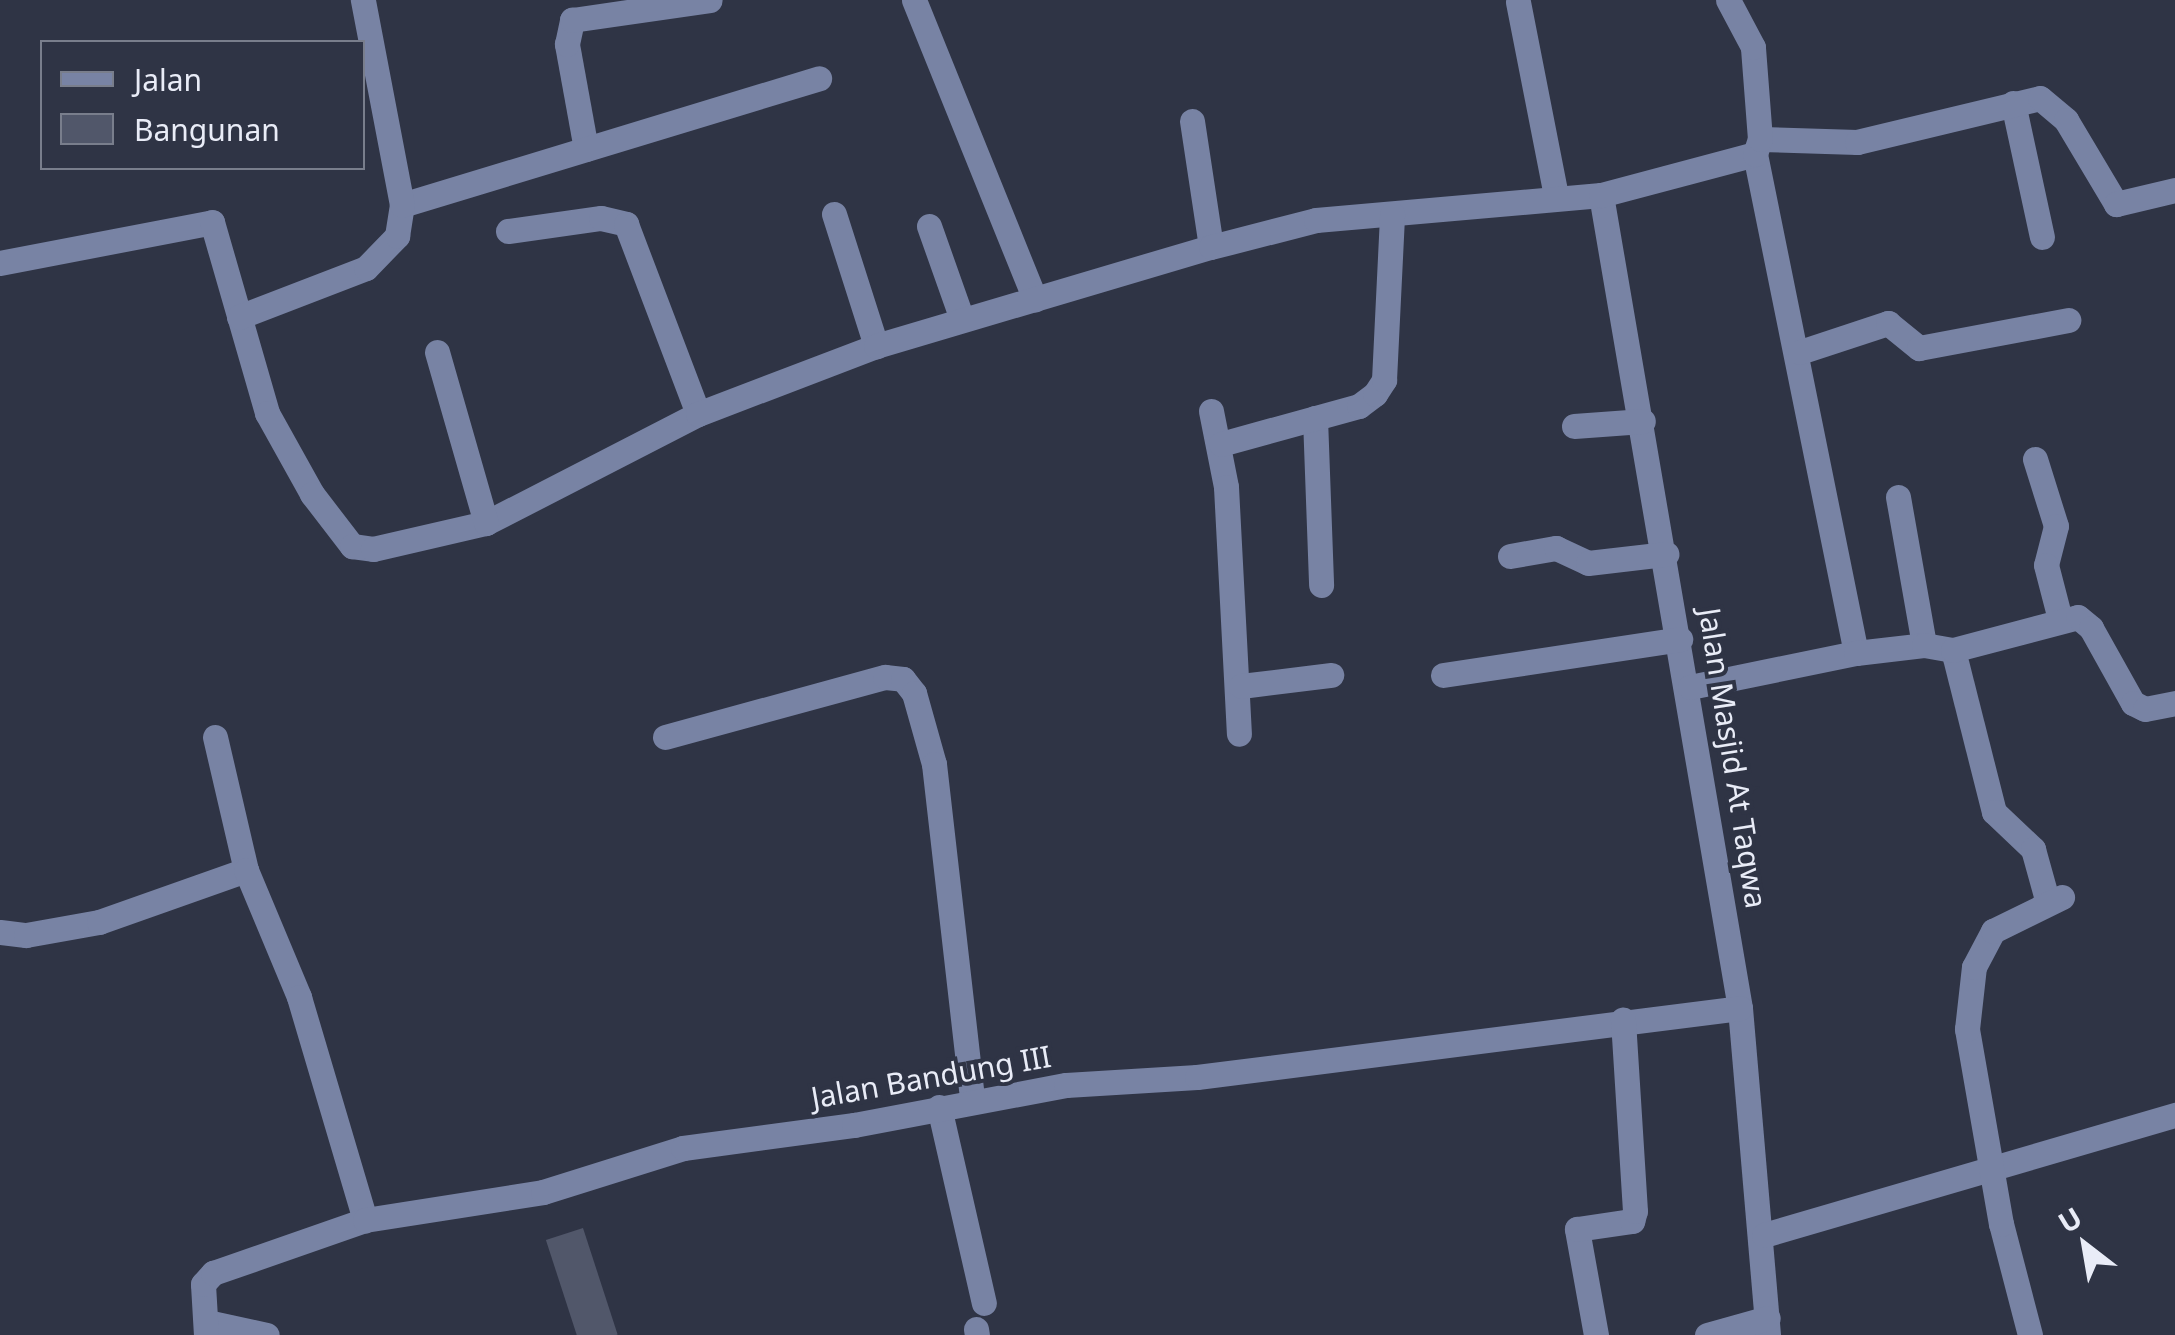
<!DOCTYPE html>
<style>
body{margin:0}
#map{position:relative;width:2175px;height:1335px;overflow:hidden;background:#2f3445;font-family:"Noto Sans",sans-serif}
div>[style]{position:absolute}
.building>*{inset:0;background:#51576a;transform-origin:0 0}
.minor>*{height:25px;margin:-12.5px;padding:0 12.5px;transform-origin:12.5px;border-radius:12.5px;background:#7883a4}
span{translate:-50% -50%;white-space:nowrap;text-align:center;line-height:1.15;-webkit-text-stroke:8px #2f3445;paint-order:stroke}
.street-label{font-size:30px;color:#e9ecf7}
.legend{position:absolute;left:40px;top:40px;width:325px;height:130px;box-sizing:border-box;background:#2f3445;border:2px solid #797e8c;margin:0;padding:12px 18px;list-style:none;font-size:30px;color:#e9ecf7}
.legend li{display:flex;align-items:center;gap:20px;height:50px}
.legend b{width:50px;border:2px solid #797e8c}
.north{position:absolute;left:2035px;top:1195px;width:100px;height:100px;-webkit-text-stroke:8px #2f3445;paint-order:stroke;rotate:329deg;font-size:28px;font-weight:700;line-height:40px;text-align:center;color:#e9ecf7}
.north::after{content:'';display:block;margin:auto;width:35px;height:45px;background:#e9ecf7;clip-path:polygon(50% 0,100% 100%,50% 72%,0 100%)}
</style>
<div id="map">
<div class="building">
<div style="left:583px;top:1228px;width:112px;height:39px;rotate:72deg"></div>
</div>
<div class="minor">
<div style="left:914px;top:0;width:323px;rotate:68deg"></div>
<div style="left:1518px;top:2px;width:198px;rotate:78.9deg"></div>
<div style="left:2013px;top:103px;width:137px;rotate:77.8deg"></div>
<div style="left:1192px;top:121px;width:127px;rotate:81.4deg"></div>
<div style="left:1760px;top:139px;width:97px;rotate:1.8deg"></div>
<div style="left:1857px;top:142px;width:188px;rotate:-13.5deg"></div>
<div style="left:2040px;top:98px;width:34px;rotate:40deg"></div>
<div style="left:2066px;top:120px;width:98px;rotate:59.2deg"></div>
<div style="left:2116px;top:204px;width:61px;rotate:-13.3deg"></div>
<div style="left:586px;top:149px;width:107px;rotate:-100.3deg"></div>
<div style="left:567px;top:44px;width:25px;rotate:-78deg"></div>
<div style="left:572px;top:20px;width:139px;rotate:-8.2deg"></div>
<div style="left:1755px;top:154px;width:509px;rotate:78.56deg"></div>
<div style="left:1601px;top:195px;width:825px;rotate:80.3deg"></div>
<div style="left:1740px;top:1008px;width:328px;rotate:85.1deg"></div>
<div style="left:402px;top:205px;width:436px;rotate:-16.9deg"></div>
<div style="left:834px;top:214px;width:139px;rotate:72.3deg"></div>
<div style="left:929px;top:226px;width:99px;rotate:70.5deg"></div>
<div style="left:508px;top:231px;width:94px;rotate:-8deg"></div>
<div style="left:601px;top:218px;width:26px;rotate:13deg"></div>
<div style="left:626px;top:224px;width:203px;rotate:69.2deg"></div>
<div style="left:0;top:263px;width:216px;rotate:-10.9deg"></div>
<div style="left:212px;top:222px;width:199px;rotate:73.9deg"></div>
<div style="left:267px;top:413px;width:93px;rotate:60.9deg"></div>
<div style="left:312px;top:494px;width:66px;rotate:52.4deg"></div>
<div style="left:352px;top:546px;width:21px;rotate:8deg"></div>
<div style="left:373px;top:549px;width:116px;rotate:-13deg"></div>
<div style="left:486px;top:523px;width:238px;rotate:-27.2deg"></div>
<div style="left:698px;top:414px;width:191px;rotate:-20.9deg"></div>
<div style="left:876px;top:346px;width:349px;rotate:-16.5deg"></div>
<div style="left:1211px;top:247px;width:108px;rotate:-14.4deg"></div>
<div style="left:1316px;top:220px;width:286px;rotate:-5deg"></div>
<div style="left:1601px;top:195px;width:159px;rotate:-14.9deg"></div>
<div style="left:1755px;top:154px;width:16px;rotate:-72deg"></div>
<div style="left:1760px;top:139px;width:92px;rotate:-94.4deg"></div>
<div style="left:1753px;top:47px;width:53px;rotate:-118deg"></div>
<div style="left:239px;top:317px;width:136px;rotate:-21.1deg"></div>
<div style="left:366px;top:268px;width:45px;rotate:-45.9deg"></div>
<div style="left:397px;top:236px;width:31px;rotate:-81deg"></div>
<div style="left:402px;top:205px;width:209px;rotate:-100.8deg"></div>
<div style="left:437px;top:352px;width:178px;rotate:74deg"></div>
<div style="left:1800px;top:352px;width:93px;rotate:-18.2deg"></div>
<div style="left:1888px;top:323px;width:40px;rotate:39deg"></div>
<div style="left:1919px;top:348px;width:152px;rotate:-10.6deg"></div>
<div style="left:1211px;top:411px;width:77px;rotate:78.8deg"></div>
<div style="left:1226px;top:487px;width:247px;rotate:87deg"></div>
<div style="left:1315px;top:418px;width:167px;rotate:87.9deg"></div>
<div style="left:1574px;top:426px;width:69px;rotate:-4.1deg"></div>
<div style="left:1221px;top:444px;width:143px;rotate:-15.4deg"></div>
<div style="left:1359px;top:406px;width:20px;rotate:-37deg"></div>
<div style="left:1375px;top:394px;width:17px;rotate:-57deg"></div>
<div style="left:1384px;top:380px;width:166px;rotate:-87.2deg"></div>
<div style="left:2035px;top:459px;width:70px;rotate:72.6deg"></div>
<div style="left:2056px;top:526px;width:40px;rotate:104.4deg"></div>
<div style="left:2046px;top:565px;width:56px;rotate:75.5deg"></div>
<div style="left:1898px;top:497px;width:150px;rotate:80deg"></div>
<div style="left:1510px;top:556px;width:47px;rotate:-9.9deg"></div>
<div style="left:1556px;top:548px;width:35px;rotate:25deg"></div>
<div style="left:1588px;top:563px;width:79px;rotate:-6.6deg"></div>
<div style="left:1953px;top:650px;width:167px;rotate:75.8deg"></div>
<div style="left:1994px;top:812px;width:54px;rotate:43.5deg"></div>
<div style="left:2033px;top:849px;width:56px;rotate:74.5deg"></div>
<div style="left:1443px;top:675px;width:240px;rotate:-8.6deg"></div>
<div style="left:1241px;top:686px;width:91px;rotate:-7deg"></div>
<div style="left:1690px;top:687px;width:169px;rotate:-11.6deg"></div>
<div style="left:1856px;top:653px;width:68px;rotate:-6.7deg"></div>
<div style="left:1924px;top:645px;width:29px;rotate:10deg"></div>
<div style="left:1953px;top:650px;width:129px;rotate:-14.8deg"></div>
<div style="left:2078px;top:617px;width:17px;rotate:40deg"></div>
<div style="left:2091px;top:628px;width:86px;rotate:60.8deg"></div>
<div style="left:2133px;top:703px;width:13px;rotate:27deg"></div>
<div style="left:2145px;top:709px;width:31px;rotate:-11deg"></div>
<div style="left:215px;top:737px;width:137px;rotate:76.9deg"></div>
<div style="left:665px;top:737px;width:228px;rotate:-15.3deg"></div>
<div style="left:885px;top:677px;width:18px;rotate:6deg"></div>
<div style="left:903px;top:679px;width:18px;rotate:52deg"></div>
<div style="left:914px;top:693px;width:74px;rotate:74.3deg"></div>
<div style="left:934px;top:764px;width:338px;rotate:83.5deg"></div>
<div style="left:0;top:932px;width:26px;rotate:7deg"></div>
<div style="left:26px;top:935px;width:74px;rotate:-10.1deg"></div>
<div style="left:99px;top:922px;width:156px;rotate:-19.5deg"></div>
<div style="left:246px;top:870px;width:138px;rotate:67.3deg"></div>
<div style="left:299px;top:997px;width:233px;rotate:73.5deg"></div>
<div style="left:939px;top:1107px;width:201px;rotate:77.1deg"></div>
<div style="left:1764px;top:1235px;width:428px;rotate:-16.3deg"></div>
<div style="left:207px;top:1322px;width:61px;rotate:12.2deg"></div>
<div style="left:976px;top:1329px;width:6px;rotate:81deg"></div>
<div style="left:206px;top:1335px;width:51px;rotate:-93.4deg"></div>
<div style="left:203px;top:1284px;width:15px;rotate:-48deg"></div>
<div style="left:213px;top:1273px;width:161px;rotate:-19.2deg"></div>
<div style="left:365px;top:1220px;width:180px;rotate:-8.9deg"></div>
<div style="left:543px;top:1192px;width:147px;rotate:-17.4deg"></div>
<div style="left:683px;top:1148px;width:173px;rotate:-7.7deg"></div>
<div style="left:854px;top:1125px;width:216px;rotate:-10.7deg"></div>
<div style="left:1066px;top:1085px;width:131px;rotate:-3.5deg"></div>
<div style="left:1197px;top:1077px;width:547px;rotate:-7.24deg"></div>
<div style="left:1596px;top:1335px;width:108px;rotate:-100.2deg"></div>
<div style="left:1577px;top:1229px;width:56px;rotate:-8.3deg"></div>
<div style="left:1632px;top:1221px;width:10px;rotate:-73deg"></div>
<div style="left:1635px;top:1211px;width:192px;rotate:-93.6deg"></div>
<div style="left:1707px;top:1335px;width:63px;rotate:-15.6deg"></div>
<div style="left:2030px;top:1335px;width:115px;rotate:-104.6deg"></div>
<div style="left:2001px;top:1224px;width:198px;rotate:-99.9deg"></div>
<div style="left:1967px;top:1029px;width:62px;rotate:-83.6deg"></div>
<div style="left:1974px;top:967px;width:41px;rotate:-62.2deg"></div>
<div style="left:1993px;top:931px;width:77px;rotate:-26.2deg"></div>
</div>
<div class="street-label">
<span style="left:1733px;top:758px;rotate:81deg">Jalan Masjid At Taqwa</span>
<span style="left:931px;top:1077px;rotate:-10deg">Jalan Bandung III</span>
</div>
<ul class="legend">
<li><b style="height:12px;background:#7883a4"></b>Jalan</li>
<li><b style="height:28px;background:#51576a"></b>Bangunan</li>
</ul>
<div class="north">U</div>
</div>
